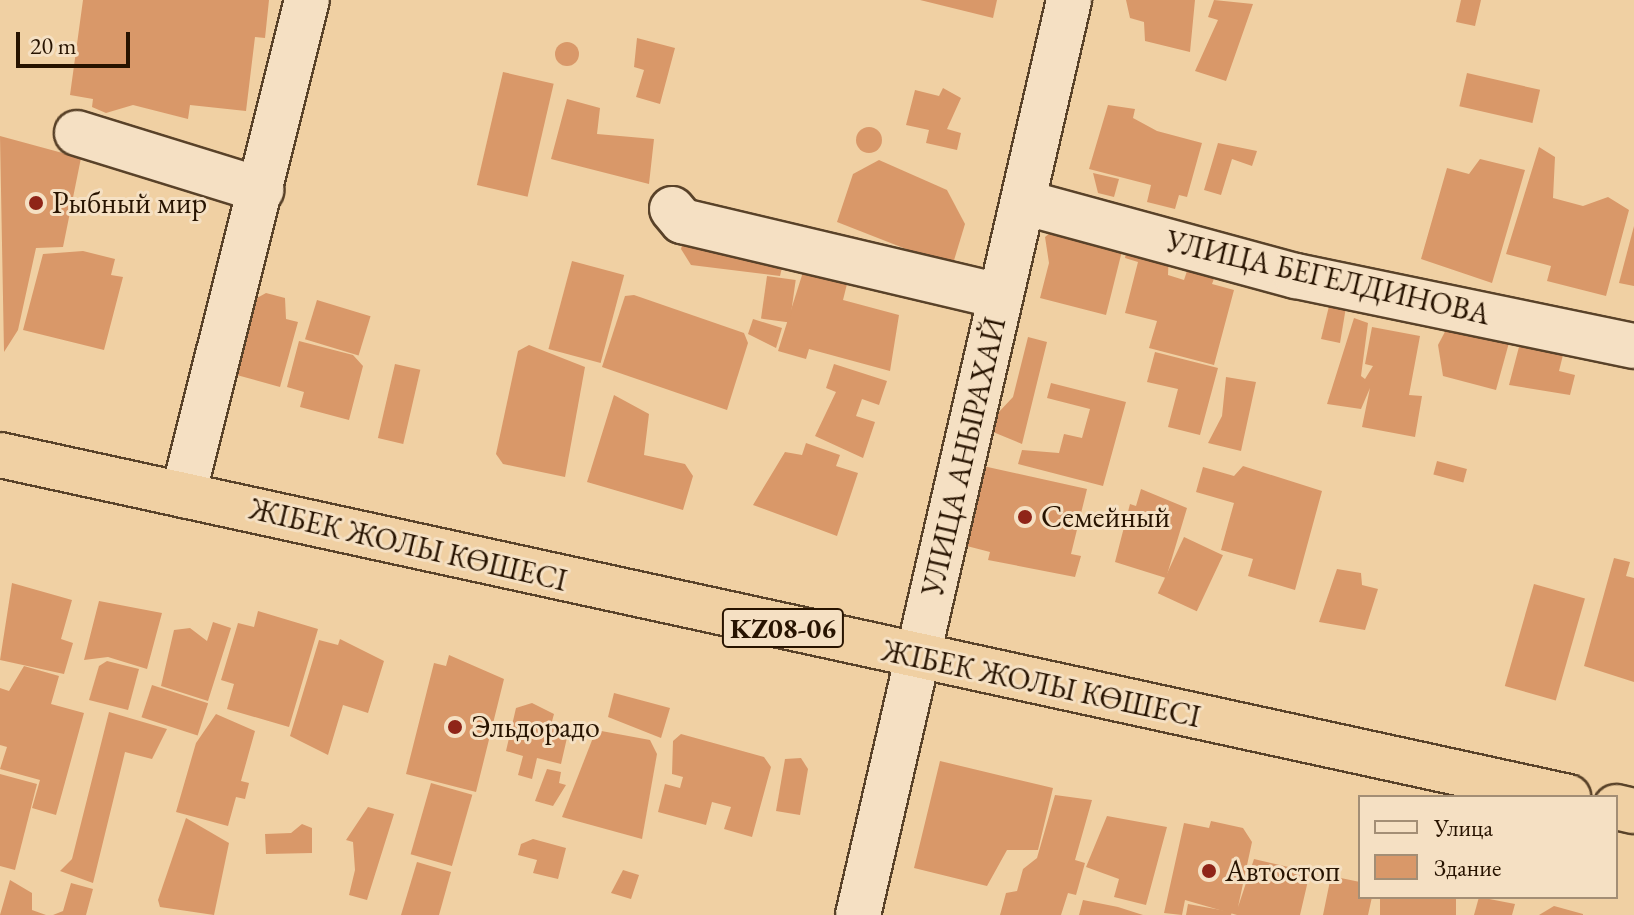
<!DOCTYPE html>
<meta charset="utf-8">
<style>
body{margin:0}
#map{position:relative;width:1634px;height:915px;overflow:hidden;background:#f0d0a3;font-family:"EB Garamond",serif}
div>[style]{position:absolute}
.building>*{inset:0;background:#d99869;transform-origin:0 0}
.round{border-radius:50%}
.roads{filter:drop-shadow(2px 0 #594229) drop-shadow(-2px 0 #594229) drop-shadow(0 2px #594229) drop-shadow(0 -2px #594229)}
.minor>*{height:44px;margin:-22px;padding:0 22px;transform-origin:22px;border-radius:22px;background:#f5e0c3}
.highway>*{height:44px;margin:-22px;padding:0 22px;transform-origin:22px;border-radius:22px;background:#f0d0a3}
.dots>*{width:22px;height:22px;translate:-50% -50%;box-sizing:border-box;border:4px solid #f5e0c3;border-radius:50%}
span{translate:-50% -50%;white-space:nowrap;text-align:center;line-height:1.15;-webkit-text-stroke:6px #f5e0c3;paint-order:stroke}
.shield-label span{padding:2px 6px;background:#f5e0c3;border:2px solid;border-radius:6px;-webkit-text-stroke-width:0}
.shield-label{font-size:28px;color:#271300;font-weight:700}
.poi-label{font-size:30px;color:#271300}
.left{translate:0 -50%;text-align:left}
.street-label{font-size:30px;color:#271300}
.legend{position:absolute;left:1358px;top:795px;width:260px;height:104px;box-sizing:border-box;background:#f5e0c3;border:2px solid #a38e75;margin:0;padding:10px 14px;list-style:none;font-size:24px;color:#271300}
.legend li{display:flex;align-items:center;gap:16px;height:40px}
.legend b{width:40px;border:2px solid #a38e75}
.scale{position:absolute;left:16px;top:32px;width:114px;height:36px;box-sizing:border-box;border:4px solid #271300;border-top:0;padding-left:10px;font-size:24px;line-height:28px;white-space:nowrap;color:#271300;-webkit-text-stroke:6px #f5e0c3;paint-order:stroke}
</style>
<div id="map">
<div class="building">
<div style="clip-path:polygon(83px 0,269px 0,265px 38px,255px 37px,246px 111px,190px 105px,188px 119px,133px 105px,106px 113px,92px 107px,93px 99px,70px 95px)"></div>
<div style="clip-path:polygon(920px 0,997px 0,993px 18px)"></div>
<div style="clip-path:polygon(1126px 0,1195px 0,1190px 52px,1145px 41px,1144px 22px,1130px 18px)"></div>
<div style="clip-path:polygon(1214px 0,1253px 4px,1226px 81px,1195px 71px,1218px 20px,1208px 17px)"></div>
<div style="clip-path:polygon(1461px 0,1481px 0,1475px 26px,1456px 22px)"></div>
<div style="clip-path:polygon(637px 38px,675px 48px,660px 104px,636px 97px,644px 70px,634px 67px)"></div>
<div class="round" style="left:555px;top:42px;width:24px;height:24px"></div>
<div style="left:503px;top:72px;width:52px;height:116px;rotate:13deg"></div>
<div style="left:1467px;top:73px;width:75px;height:34px;rotate:13deg"></div>
<div style="clip-path:polygon(943px 88px,961px 98px,947px 129px,961px 133px,957px 150px,926px 143px,929px 130px,906px 125px,915px 90px,939px 96px)"></div>
<div style="clip-path:polygon(567px 99px,600px 108px,597px 134px,654px 139px,649px 184px,551px 159px)"></div>
<div style="clip-path:polygon(1108px 105px,1135px 109px,1133px 118px,1157px 131px,1202px 143px,1187px 197px,1179px 195px,1175px 209px,1147px 202px,1151px 185px,1089px 169px)"></div>
<div class="round" style="left:856px;top:127px;width:26px;height:26px"></div>
<div style="clip-path:polygon(0 136px,81px 158px,63px 247px,36px 248px,18px 330px,4px 352px)"></div>
<div style="clip-path:polygon(1218px 143px,1257px 151px,1252px 166px,1232px 159px,1221px 195px,1204px 190px)"></div>
<div style="clip-path:polygon(1539px 147px,1555px 157px,1553px 198px,1583px 206px,1608px 197px,1629px 210px,1606px 296px,1547px 281px,1551px 266px,1506px 254px)"></div>
<div style="clip-path:polygon(1480px 159px,1525px 170px,1492px 283px,1421px 259px,1447px 168px,1469px 174px)"></div>
<div style="clip-path:polygon(879px 160px,947px 190px,965px 224px,952px 267px,837px 222px,853px 174px)"></div>
<div style="clip-path:polygon(1093px 173px,1119px 179px,1114px 197px,1098px 193px)"></div>
<div style="clip-path:polygon(1062px 223px,1125px 239px,1106px 315px,1040px 298px,1049px 263px,1045px 237px)"></div>
<div style="clip-path:polygon(1634px 226px,1634px 286px,1619px 283px)"></div>
<div style="clip-path:polygon(686px 231px,786px 251px,780px 276px,691px 265px,681px 249px)"></div>
<div style="clip-path:polygon(1129px 239px,1169px 250px,1168px 275px,1184px 280px,1189px 265px,1216px 273px,1212px 284px,1234px 290px,1214px 365px,1149px 348px,1157px 321px,1125px 313px,1138px 262px,1125px 258px)"></div>
<div style="clip-path:polygon(83px 251px,115px 259px,111px 275px,123px 277px,104px 350px,23px 330px,43px 254px)"></div>
<div style="left:572px;top:261px;width:54px;height:91px;rotate:15deg"></div>
<div style="clip-path:polygon(803px 272px,847px 284px,843px 300px,899px 315px,890px 371px,809px 349px,806px 359px,778px 351px)"></div>
<div style="left:767px;top:276px;width:29px;height:43px;rotate:8deg"></div>
<div style="clip-path:polygon(266px 293px,285px 298px,286px 319px,298px 322px,280px 387px,233px 374px,257px 298px)"></div>
<div style="clip-path:polygon(634px 295px,744px 333px,748px 343px,727px 410px,602px 367px,625px 296px)"></div>
<div style="left:317px;top:300px;width:56px;height:41px;rotate:17deg"></div>
<div style="clip-path:polygon(1330px 302px,1346px 307px,1340px 343px,1321px 339px)"></div>
<div style="clip-path:polygon(1354px 318px,1368px 323px,1361px 376px,1365px 379px,1373px 366px,1365px 364px,1372px 327px,1420px 336px,1409px 395px,1422px 396px,1415px 437px,1362px 427px,1370px 388px,1361px 409px,1327px 404px)"></div>
<div style="clip-path:polygon(753px 319px,782px 328px,776px 348px,748px 334px)"></div>
<div style="clip-path:polygon(1448px 326px,1510px 339px,1496px 390px,1443px 376px,1438px 345px)"></div>
<div style="clip-path:polygon(1028px 337px,1047px 342px,1022px 444px,993px 432px,997px 414px,1013px 397px)"></div>
<div style="clip-path:polygon(299px 341px,353px 355px,363px 366px,349px 420px,300px 407px,304px 392px,287px 387px)"></div>
<div style="clip-path:polygon(1551px 342px,1548px 351px,1563px 355px,1559px 371px,1575px 375px,1570px 395px,1509px 385px,1520px 343px)"></div>
<div style="clip-path:polygon(529px 345px,585px 367px,565px 477px,503px 464px,496px 454px,518px 351px)"></div>
<div style="clip-path:polygon(1155px 352px,1218px 368px,1200px 435px,1168px 427px,1178px 389px,1147px 382px)"></div>
<div style="left:395px;top:364px;width:26px;height:76px;rotate:13deg"></div>
<div style="clip-path:polygon(834px 364px,887px 381px,879px 405px,862px 399px,856px 416px,875px 422px,863px 458px,815px 436px,836px 392px,826px 388px)"></div>
<div style="clip-path:polygon(1226px 377px,1256px 382px,1241px 451px,1208px 443px,1222px 416px)"></div>
<div style="clip-path:polygon(1051px 383px,1126px 402px,1103px 486px,1018px 464px,1022px 450px,1059px 453px,1064px 434px,1082px 438px,1090px 409px,1047px 398px)"></div>
<div style="clip-path:polygon(614px 395px,649px 414px,644px 455px,685px 464px,693px 476px,683px 510px,587px 482px)"></div>
<div style="clip-path:polygon(806px 443px,840px 455px,836px 466px,858px 473px,837px 536px,753px 505px,785px 452px,802px 455px)"></div>
<div style="left:1437px;top:461px;width:31px;height:14px;rotate:15deg"></div>
<div style="clip-path:polygon(983px 466px,1087px 489px,1071px 554px,1081px 556px,1075px 577px,988px 560px,990px 552px,963px 545px)"></div>
<div style="clip-path:polygon(1243px 466px,1322px 491px,1295px 590px,1248px 576px,1253px 559px,1221px 550px,1234px 503px,1196px 492px,1203px 467px,1234px 476px)"></div>
<div style="clip-path:polygon(1141px 489px,1187px 508px,1166px 578px,1115px 562px,1130px 504px,1136px 506px)"></div>
<div style="left:1184px;top:537px;width:43px;height:62px;rotate:25deg"></div>
<div style="clip-path:polygon(1614px 558px,1630px 562px,1626px 576px,1634px 578px,1634px 682px,1584px 666px)"></div>
<div style="clip-path:polygon(1337px 569px,1361px 573px,1362px 585px,1378px 589px,1365px 630px,1319px 622px)"></div>
<div style="clip-path:polygon(12px 583px,72px 600px,61px 639px,73px 643px,64px 674px,0 660px)"></div>
<div style="left:1534px;top:584px;width:53px;height:106px;rotate:16deg"></div>
<div style="clip-path:polygon(99px 601px,162px 613px,147px 669px,108px 657px,84px 660px)"></div>
<div style="clip-path:polygon(258px 611px,318px 629px,289px 727px,227px 709px,234px 684px,221px 680px,238px 623px,254px 627px)"></div>
<div style="clip-path:polygon(213px 622px,231px 628px,208px 701px,161px 686px,174px 630px,190px 628px,207px 641px)"></div>
<div style="clip-path:polygon(340px 639px,384px 661px,368px 713px,343px 705px,328px 755px,290px 736px,319px 640px,338px 645px)"></div>
<div style="clip-path:polygon(449px 655px,504px 679px,476px 792px,406px 774px,434px 663px,446px 666px)"></div>
<div style="clip-path:polygon(107px 661px,139px 669px,128px 710px,89px 700px,99px 666px)"></div>
<div style="clip-path:polygon(24px 666px,59px 676px,51px 704px,84px 713px,56px 815px,32px 808px,40px 780px,0 769px,7px 747px,0 745px,0 688px,9px 691px)"></div>
<div style="left:152px;top:685px;width:59px;height:34px;rotate:18deg"></div>
<div style="clip-path:polygon(614px 693px,670px 708px,661px 738px,608px 717px)"></div>
<div style="clip-path:polygon(532px 703px,554px 714px,551px 725px,569px 729px,561px 764px,537px 758px,532px 779px,518px 775px,523px 756px,506px 751px,516px 708px)"></div>
<div style="clip-path:polygon(109px 712px,167px 729px,152px 759px,125px 752px,93px 883px,60px 871px,72px 859px)"></div>
<div style="clip-path:polygon(216px 714px,255px 731px,241px 781px,249px 783px,245px 799px,236px 797px,228px 826px,176px 812px,196px 743px)"></div>
<div style="clip-path:polygon(596px 730px,650px 740px,657px 754px,642px 839px,562px 817px)"></div>
<div style="clip-path:polygon(681px 734px,764px 757px,771px 767px,752px 837px,724px 829px,731px 807px,712px 802px,706px 825px,658px 812px,665px 784px,680px 788px,683px 777px,672px 774px,673px 741px)"></div>
<div style="clip-path:polygon(801px 758px,808px 769px,800px 815px,776px 811px,785px 759px)"></div>
<div style="clip-path:polygon(940px 761px,1053px 788px,1038px 850px,1007px 850px,987px 886px,914px 868px)"></div>
<div style="clip-path:polygon(547px 769px,561px 772px,559px 783px,566px 785px,553px 806px,535px 801px)"></div>
<div style="clip-path:polygon(0 774px,37px 784px,15px 870px,0 866px)"></div>
<div style="left:431px;top:783px;width:43px;height:74px;rotate:16deg"></div>
<div style="clip-path:polygon(1055px 795px,1092px 800px,1075px 860px,1085px 863px,1076px 895px,1068px 893px,1061px 915px,1000px 915px,1006px 893px,1017px 891px,1023px 869px,1037px 858px)"></div>
<div style="clip-path:polygon(368px 807px,394px 814px,367px 900px,349px 895px,355px 870px,353px 842px,346px 840px)"></div>
<div style="clip-path:polygon(1107px 816px,1167px 827px,1146px 905px,1114px 897px,1119px 879px,1086px 867px)"></div>
<div style="clip-path:polygon(186px 818px,229px 843px,214px 915px,160px 907px,158px 900px)"></div>
<div style="clip-path:polygon(1211px 821px,1243px 828px,1252px 842px,1238px 907px,1254px 859px,1310px 872px,1300px 915px,1237px 915px,1185px 900px,1182px 915px,1164px 913px,1184px 823px,1209px 828px)"></div>
<div style="clip-path:polygon(302px 824px,312px 828px,312px 853px,266px 854px,265px 834px,291px 833px)"></div>
<div style="clip-path:polygon(533px 839px,566px 848px,558px 879px,533px 873px,537px 860px,518px 855px,521px 844px)"></div>
<div style="clip-path:polygon(417px 862px,451px 872px,439px 915px,401px 915px)"></div>
<div style="clip-path:polygon(623px 870px,639px 875px,631px 899px,611px 893px)"></div>
<div style="clip-path:polygon(1331px 876px,1360px 882px,1360px 897px,1372px 897px,1368px 915px,1323px 915px)"></div>
<div style="clip-path:polygon(10px 880px,32px 893px,32px 910px,46px 915px,0 915px)"></div>
<div style="clip-path:polygon(71px 883px,93px 889px,86px 915px,53px 915px,63px 911px)"></div>
<div style="left:1380px;top:897px;width:76px;height:18px"></div>
<div style="clip-path:polygon(1479px 897px,1515px 904px,1512px 915px,1474px 915px)"></div>
<div style="clip-path:polygon(1083px 900px,1118px 907px,1143px 915px,1079px 915px)"></div>
<div style="clip-path:polygon(1188px 904px,1232px 912px,1231px 915px,1186px 915px)"></div>
<div style="clip-path:polygon(1554px 906px,1583px 914px,1583px 915px,1539px 915px)"></div>
</div>
<div class="roads">
<div class="minor">
<div style="left:77px;top:133px;width:193px;rotate:17.2deg"></div>
<div style="left:1023px;top:202px;width:283px;rotate:15.2deg"></div>
<div style="left:1296px;top:276px;width:345px;rotate:11.7deg"></div>
<div style="left:672px;top:209px;width:16px;rotate:50deg"></div>
<div style="left:682px;top:221px;width:327px;rotate:13.3deg"></div>
<div style="left:183px;top:495px;width:510px;rotate:-75.94deg"></div>
<div style="left:858px;top:915px;width:939px;rotate:-77.01deg"></div>
</div>
<div class="highway">
<div style="left:0;top:455px;width:1605px;rotate:12.3deg"></div>
<div style="left:1616px;top:807px;width:18px;rotate:13deg"></div>
</div>
</div>
<div class="dots">
<div style="left:36px;top:203px;background:#8f2418"></div>
<div style="left:1025px;top:517px;background:#8f2418"></div>
<div style="left:455px;top:727px;background:#8f2418"></div>
<div style="left:1209px;top:871px;background:#8f2418"></div>
</div>
<div class="shield-label">
<span style="left:783px;top:628px">KZ08-06</span>
</div>
<div class="poi-label">
<span class="left" style="left:52px;top:203px">Рыбный мир</span>
<span class="left" style="left:1041px;top:517px">Семейный</span>
<span class="left" style="left:471px;top:727px">Эльдорадо</span>
<span class="left" style="left:1225px;top:871px">Автостоп</span>
</div>
<div class="street-label">
<span style="left:1328px;top:278px;rotate:13deg">УЛИЦА БЕГЕЛДИНОВА</span>
<span style="left:964px;top:457px;rotate:-77deg">УЛИЦА АНЫРАХАЙ</span>
<span style="left:408px;top:545px;rotate:13deg">ЖІБЕК ЖОЛЫ КӨШЕСІ</span>
<span style="left:1041px;top:684px;rotate:12deg">ЖІБЕК ЖОЛЫ КӨШЕСІ</span>
</div>
<ul class="legend">
<li><b style="height:10px;background:#f5e0c3"></b>Улица</li>
<li><b style="height:22px;background:#d99869"></b>Здание</li>
</ul>
<div class="scale">20 m</div>
</div>
